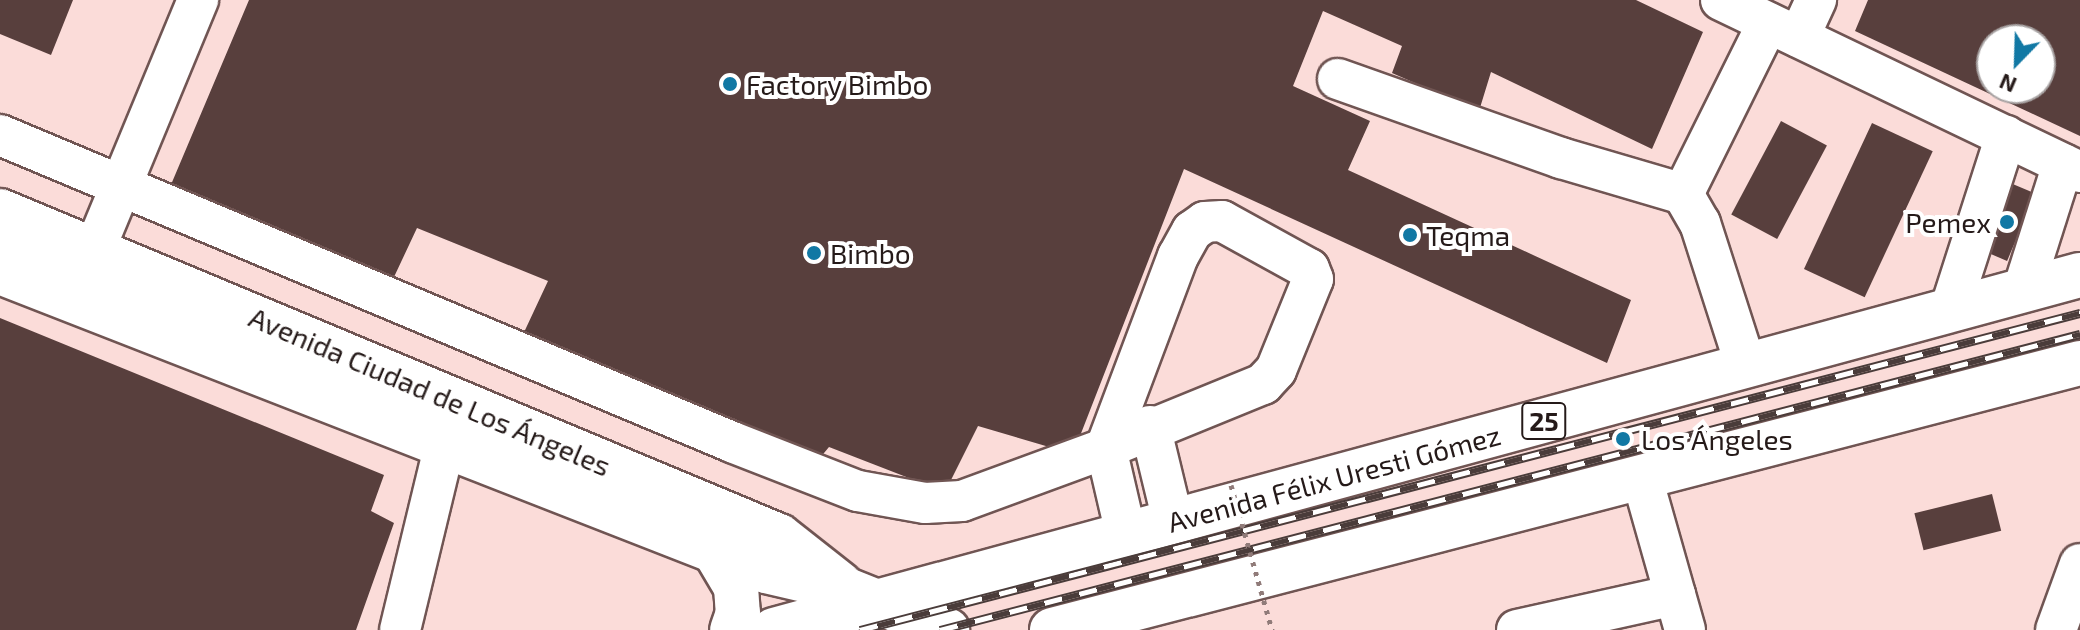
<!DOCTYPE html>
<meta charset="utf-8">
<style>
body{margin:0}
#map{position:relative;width:2080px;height:630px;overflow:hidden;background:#fbdcd9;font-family:"Exo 2",sans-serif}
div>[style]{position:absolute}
.building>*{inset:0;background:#583f3d;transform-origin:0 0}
.roads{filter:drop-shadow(2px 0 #705553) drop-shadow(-2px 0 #705553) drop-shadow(0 2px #705553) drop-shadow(0 -2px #705553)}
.minor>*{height:40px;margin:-20px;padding:0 20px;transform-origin:20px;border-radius:20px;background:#fff}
.major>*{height:44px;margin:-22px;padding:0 22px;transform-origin:22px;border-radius:22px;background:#fff}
.highway>*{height:44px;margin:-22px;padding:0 22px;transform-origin:22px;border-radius:22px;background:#fff}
.rail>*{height:9px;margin-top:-4.5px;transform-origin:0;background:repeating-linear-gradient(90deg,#fff 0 18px,#4a3c3a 0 36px);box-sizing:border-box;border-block:2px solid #4a3c3a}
.path-bridge>*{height:5px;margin-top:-2.5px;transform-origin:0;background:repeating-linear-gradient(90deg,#907b79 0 4px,transparent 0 10px)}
.dots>*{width:22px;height:22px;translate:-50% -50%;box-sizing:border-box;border:4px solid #fff;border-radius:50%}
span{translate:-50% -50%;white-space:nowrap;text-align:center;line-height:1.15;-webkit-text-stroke:8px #fff;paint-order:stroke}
.shield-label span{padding:2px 6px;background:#fff;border:2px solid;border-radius:6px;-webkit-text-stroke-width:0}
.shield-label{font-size:26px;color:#251a19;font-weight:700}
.poi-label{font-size:28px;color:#251a19}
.left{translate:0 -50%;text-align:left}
.right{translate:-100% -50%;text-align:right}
.street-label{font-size:28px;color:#251a19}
.north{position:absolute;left:1976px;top:24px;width:80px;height:80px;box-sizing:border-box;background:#fff;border:2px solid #a8a3a3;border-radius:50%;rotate:203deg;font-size:22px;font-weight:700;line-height:32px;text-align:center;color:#251a19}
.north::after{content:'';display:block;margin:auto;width:28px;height:36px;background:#1178a4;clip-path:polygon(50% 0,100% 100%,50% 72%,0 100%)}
</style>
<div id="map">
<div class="building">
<div style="clip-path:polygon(0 0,73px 0,51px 55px,0 34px)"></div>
<div style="clip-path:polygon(249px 0,1636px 0,1703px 32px,1652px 149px,1491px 72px,1479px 111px,1392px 73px,1402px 46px,1323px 11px,1293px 86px,1370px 121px,1348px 170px,1631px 300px,1607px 363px,1184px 169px,1073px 454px,978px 426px,945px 492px,829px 447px,814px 465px,519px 343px,548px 281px,417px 228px,394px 277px,170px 187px)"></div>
<div style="clip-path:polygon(evenodd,1868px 0,2080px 0,2080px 136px,1855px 31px,1868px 0,1992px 40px,2040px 40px,2040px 88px,1992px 88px,1992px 40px)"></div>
<div style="left:1781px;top:121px;width:52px;height:106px;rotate:28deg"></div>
<div style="left:1872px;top:123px;width:67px;height:161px;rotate:25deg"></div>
<div style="left:2008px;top:182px;width:30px;height:73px;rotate:23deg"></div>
<div style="clip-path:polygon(0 318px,384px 475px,371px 511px,394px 523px,356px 630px,0 630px)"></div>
<div style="left:1992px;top:494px;width:38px;height:80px;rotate:76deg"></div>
</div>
<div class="roads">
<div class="minor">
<div style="left:1721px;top:0;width:398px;rotate:25.6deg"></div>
<div style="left:1799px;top:37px;width:41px;rotate:-65.3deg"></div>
<div style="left:1338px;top:79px;width:237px;rotate:19.5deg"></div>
<div style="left:1561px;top:158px;width:127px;rotate:16.4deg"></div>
<div style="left:1683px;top:194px;width:191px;rotate:-63.6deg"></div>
<div style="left:0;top:135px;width:794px;rotate:22.75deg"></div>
<div style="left:732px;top:442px;width:135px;rotate:21.3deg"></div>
<div style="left:858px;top:491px;width:68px;rotate:10.2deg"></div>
<div style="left:925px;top:503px;width:37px;rotate:-3deg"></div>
<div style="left:962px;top:501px;width:153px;rotate:-20.2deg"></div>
<div style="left:1106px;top:448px;width:170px;rotate:-22.2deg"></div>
<div style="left:1263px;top:384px;width:19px;rotate:-47deg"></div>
<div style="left:1276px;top:370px;width:98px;rotate:-67.9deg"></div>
<div style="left:1313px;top:279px;width:11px;rotate:-112deg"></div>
<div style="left:1309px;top:269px;width:99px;rotate:-151.1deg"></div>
<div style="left:1222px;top:221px;width:17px;rotate:177deg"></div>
<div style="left:1205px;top:222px;width:16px;rotate:145deg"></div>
<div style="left:1192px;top:231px;width:29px;rotate:119deg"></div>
<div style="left:1178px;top:256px;width:205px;rotate:110.6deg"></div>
<div style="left:1106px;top:448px;width:88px;rotate:76.9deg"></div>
<div style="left:1683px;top:194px;width:34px;rotate:60deg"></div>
<div style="left:1700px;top:223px;width:150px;rotate:72.2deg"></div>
<div style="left:94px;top:251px;width:272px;rotate:-67.5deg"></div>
<div style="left:2023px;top:290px;width:132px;rotate:-72.4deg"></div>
<div style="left:1950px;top:310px;width:183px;rotate:-72.2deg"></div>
<div style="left:1150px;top:426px;width:98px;rotate:76.4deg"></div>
<div style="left:1642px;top:478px;width:158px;rotate:74.2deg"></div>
<div style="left:400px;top:630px;width:187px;rotate:-76.4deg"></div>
<div style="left:1517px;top:630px;width:162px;rotate:-12.5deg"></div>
<div style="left:2056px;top:630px;width:70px;rotate:-70deg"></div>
</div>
<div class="major">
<div style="left:0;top:211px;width:844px;rotate:22.65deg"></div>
<div style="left:779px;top:536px;width:78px;rotate:38.2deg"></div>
<div style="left:0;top:272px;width:822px;rotate:21.32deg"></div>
<div style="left:766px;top:571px;width:83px;rotate:13.2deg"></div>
<div style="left:847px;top:590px;width:108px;rotate:21.8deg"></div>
<div style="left:714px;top:550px;width:43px;rotate:59.3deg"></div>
<div style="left:736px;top:587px;width:26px;rotate:86deg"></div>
<div style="left:738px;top:613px;width:18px;rotate:109deg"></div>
<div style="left:774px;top:630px;width:1353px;rotate:-15.21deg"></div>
<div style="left:1052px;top:630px;width:1062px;rotate:-14.56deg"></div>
</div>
<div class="highway">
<div style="left:0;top:238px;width:534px;rotate:22.48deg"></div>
<div style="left:493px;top:442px;width:100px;rotate:31.9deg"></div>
</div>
</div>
<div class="rail">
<div style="left:860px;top:630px;width:1261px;rotate:-14.57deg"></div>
<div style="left:940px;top:630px;width:1178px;rotate:-14.56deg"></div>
</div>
<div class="path-bridge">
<div style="left:1231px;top:485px;width:151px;rotate:74.2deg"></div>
</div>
<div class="dots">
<div style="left:730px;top:84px;background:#1178a4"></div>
<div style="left:2007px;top:222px;background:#1178a4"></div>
<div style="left:1410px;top:235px;background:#1178a4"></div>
<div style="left:814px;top:253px;background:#1178a4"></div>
<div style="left:1623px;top:439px;background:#1178a4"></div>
</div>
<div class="shield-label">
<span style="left:1544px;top:421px">25</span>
</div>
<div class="poi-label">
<span class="left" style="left:746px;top:84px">Factory Bimbo</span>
<span class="right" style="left:1991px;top:222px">Pemex</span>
<span class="left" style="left:1426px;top:235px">Teqma</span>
<span class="left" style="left:830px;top:253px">Bimbo</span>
<span class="left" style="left:1641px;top:439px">Los Ángeles</span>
</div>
<div class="street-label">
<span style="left:430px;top:391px;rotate:23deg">Avenida Ciudad de Los Ángeles</span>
<span style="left:1334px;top:478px;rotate:-15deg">Avenida Félix Uresti Gómez</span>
</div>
<div class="north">N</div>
</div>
